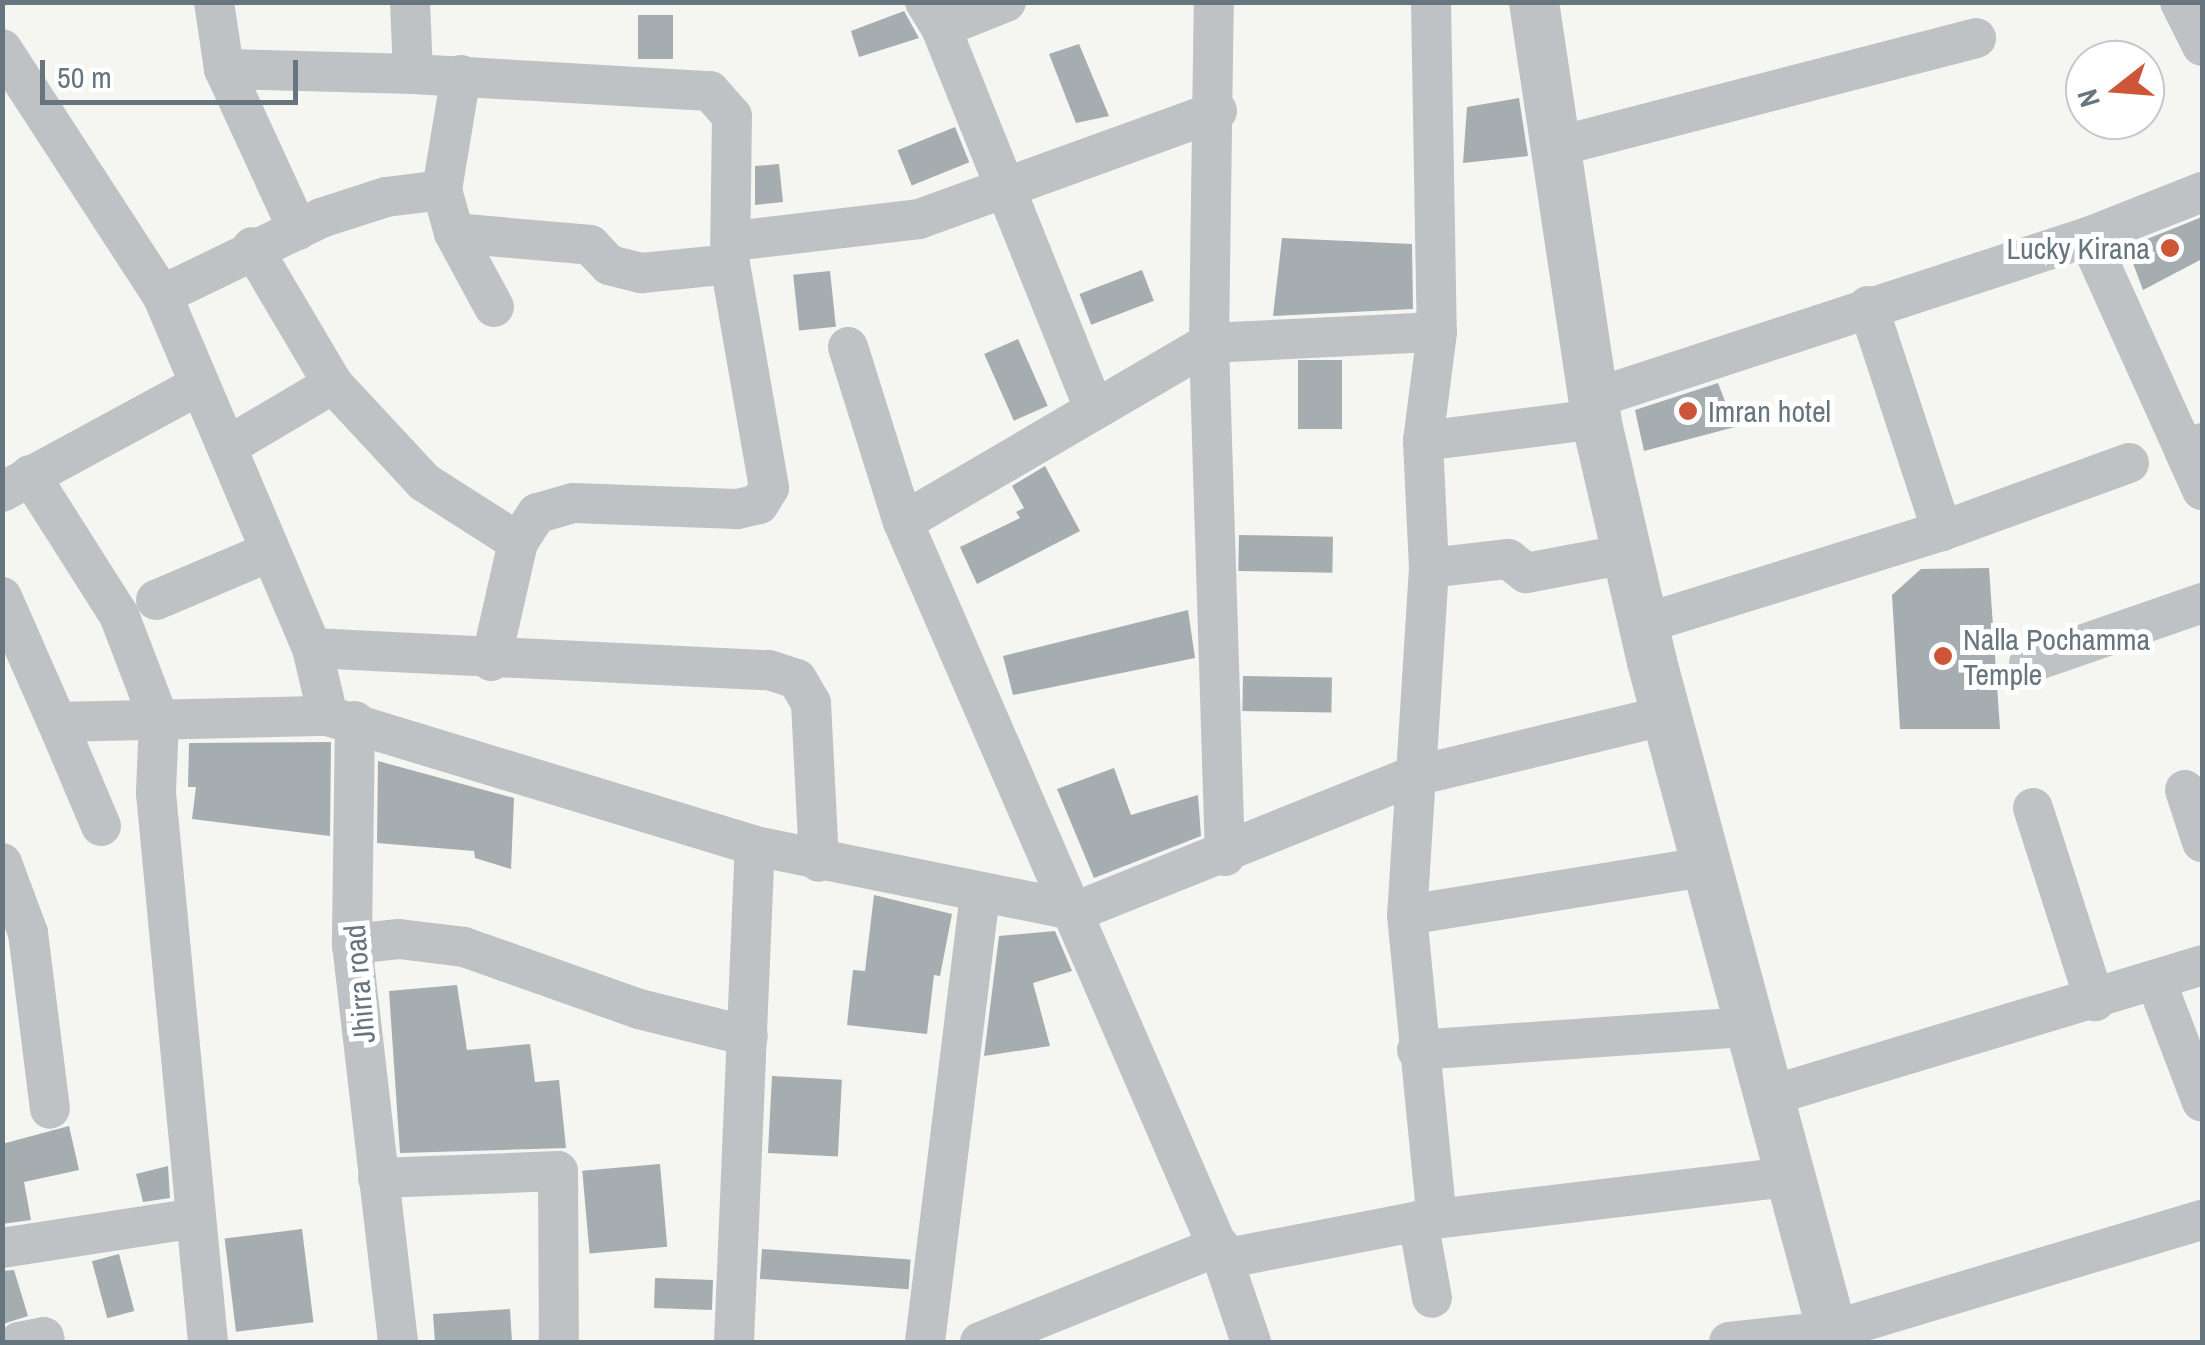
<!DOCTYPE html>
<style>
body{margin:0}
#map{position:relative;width:2205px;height:1345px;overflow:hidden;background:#f5f5f1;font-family:"Archivo Narrow",sans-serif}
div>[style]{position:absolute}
.building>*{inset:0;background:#a5adb1;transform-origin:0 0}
.minor>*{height:40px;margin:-20px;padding:0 20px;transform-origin:20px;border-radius:20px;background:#bec2c5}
.tertiary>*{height:50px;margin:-25px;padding:0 25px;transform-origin:25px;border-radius:25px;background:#bec2c5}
.dots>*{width:28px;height:28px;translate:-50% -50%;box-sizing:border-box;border:5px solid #fff;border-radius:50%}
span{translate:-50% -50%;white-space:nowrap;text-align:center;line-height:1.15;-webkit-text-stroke:10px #fff;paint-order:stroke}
.poi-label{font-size:30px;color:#67757f}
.right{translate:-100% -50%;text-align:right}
.left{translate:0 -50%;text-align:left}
.street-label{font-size:30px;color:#67757f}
.frame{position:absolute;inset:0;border:5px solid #67757f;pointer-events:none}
.north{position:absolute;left:2065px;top:40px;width:100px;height:100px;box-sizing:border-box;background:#fff;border:2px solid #c2c8cc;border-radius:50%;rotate:253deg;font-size:28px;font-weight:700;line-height:40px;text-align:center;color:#67757f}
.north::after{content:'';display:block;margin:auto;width:35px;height:45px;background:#cd5639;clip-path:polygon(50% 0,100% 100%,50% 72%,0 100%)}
.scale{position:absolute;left:40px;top:60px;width:258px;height:45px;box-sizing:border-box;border:5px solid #67757f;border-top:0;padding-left:12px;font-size:30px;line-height:35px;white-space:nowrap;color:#67757f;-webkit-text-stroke:8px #fff;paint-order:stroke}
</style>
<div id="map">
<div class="building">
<div style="clip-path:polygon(904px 11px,919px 38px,859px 57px,851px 31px)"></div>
<div style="left:638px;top:15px;width:35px;height:44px"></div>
<div style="clip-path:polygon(1079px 44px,1109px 116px,1076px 123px,1049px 54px)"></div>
<div style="clip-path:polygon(1519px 98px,1528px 156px,1463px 163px,1467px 107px)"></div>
<div style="left:955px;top:127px;width:38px;height:62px;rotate:68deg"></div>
<div style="clip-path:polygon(779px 164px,783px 202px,755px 205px,755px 166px)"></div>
<div style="clip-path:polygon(2202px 217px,2202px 259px,2143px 290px,2127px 247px)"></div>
<div style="clip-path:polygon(1282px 238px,1412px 244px,1413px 309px,1273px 316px)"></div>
<div style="left:1142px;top:270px;width:33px;height:67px;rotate:69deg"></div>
<div style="left:830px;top:271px;width:56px;height:37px;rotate:84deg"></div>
<div style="left:1018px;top:339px;width:73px;height:37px;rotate:66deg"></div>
<div style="left:1342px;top:360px;width:69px;height:44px;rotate:90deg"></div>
<div style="clip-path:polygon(1718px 383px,1735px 427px,1644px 451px,1635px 410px)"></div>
<div style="clip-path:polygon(1045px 466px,1080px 531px,977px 584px,960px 547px,1020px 518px,1016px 512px,1024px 508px,1012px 486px)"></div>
<div style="left:1239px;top:535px;width:94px;height:36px;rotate:1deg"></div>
<div style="clip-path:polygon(1989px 568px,2000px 729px,1900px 729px,1892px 595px,1921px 569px)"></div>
<div style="clip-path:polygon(1188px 610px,1195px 658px,1013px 695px,1003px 656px)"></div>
<div style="left:1243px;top:676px;width:89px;height:35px;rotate:1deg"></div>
<div style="clip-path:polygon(331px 742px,330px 836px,192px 819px,196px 787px,188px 787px,189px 743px)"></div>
<div style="clip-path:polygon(378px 761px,514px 798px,511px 869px,475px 858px,474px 851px,377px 843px)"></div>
<div style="clip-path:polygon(1114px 768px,1131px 815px,1198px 795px,1201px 836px,1094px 878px,1057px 789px)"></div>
<div style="clip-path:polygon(874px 895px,952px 914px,940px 976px,934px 975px,927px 1034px,847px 1025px,853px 970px,865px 971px)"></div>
<div style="clip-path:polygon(1055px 931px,1072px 971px,1033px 983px,1050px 1046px,984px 1056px,999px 936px)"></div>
<div style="clip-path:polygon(457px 985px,467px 1050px,530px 1044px,535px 1082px,559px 1080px,566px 1148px,400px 1153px,389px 991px)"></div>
<div style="left:772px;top:1076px;width:70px;height:77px;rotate:3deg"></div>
<div style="clip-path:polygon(69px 1126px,79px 1170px,24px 1182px,31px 1220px,2px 1224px,2px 1144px)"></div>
<div style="left:660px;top:1164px;width:83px;height:78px;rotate:85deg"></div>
<div style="clip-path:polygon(168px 1166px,170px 1198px,143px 1202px,136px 1174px)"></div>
<div style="left:302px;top:1229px;width:94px;height:78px;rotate:83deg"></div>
<div style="left:762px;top:1249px;width:149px;height:30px;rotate:4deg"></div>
<div style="left:119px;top:1254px;width:59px;height:28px;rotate:75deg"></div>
<div style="clip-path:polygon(14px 1270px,28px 1316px,3px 1324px,2px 1271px)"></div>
<div style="left:713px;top:1280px;width:30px;height:58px;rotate:92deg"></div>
<div style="clip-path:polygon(510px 1309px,512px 1342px,435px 1342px,433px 1314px)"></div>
</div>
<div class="minor">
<div style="left:214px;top:2px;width:68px;rotate:81.5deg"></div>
<div style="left:410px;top:2px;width:72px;rotate:87.6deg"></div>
<div style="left:413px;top:74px;width:297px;rotate:3.3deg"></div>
<div style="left:710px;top:91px;width:33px;rotate:49deg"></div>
<div style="left:732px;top:116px;width:148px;rotate:90.8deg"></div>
<div style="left:730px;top:264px;width:227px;rotate:80.1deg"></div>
<div style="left:769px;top:488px;width:19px;rotate:122deg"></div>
<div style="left:759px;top:504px;width:23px;rotate:167deg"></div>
<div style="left:737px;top:509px;width:164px;rotate:-177.9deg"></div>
<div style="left:573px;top:503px;width:37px;rotate:164deg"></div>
<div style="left:537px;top:513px;width:35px;rotate:123deg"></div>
<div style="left:518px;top:542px;width:122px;rotate:102.8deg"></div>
<div style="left:925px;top:2px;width:31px;rotate:58deg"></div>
<div style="left:941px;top:28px;width:70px;rotate:-21.8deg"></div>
<div style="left:1431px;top:2px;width:330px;rotate:89deg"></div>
<div style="left:1437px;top:332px;width:110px;rotate:97.3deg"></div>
<div style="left:1423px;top:441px;width:127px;rotate:87.3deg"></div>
<div style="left:1429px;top:568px;width:348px;rotate:93.6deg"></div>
<div style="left:1407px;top:915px;width:305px;rotate:84.4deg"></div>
<div style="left:2180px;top:2px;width:49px;rotate:63.4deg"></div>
<div style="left:941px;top:28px;width:411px;rotate:68.1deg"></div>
<div style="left:2px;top:49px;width:293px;rotate:57deg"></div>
<div style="left:162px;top:295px;width:384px;rotate:67deg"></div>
<div style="left:312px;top:648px;width:70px;rotate:76.8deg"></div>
<div style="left:328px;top:716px;width:446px;rotate:16.9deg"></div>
<div style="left:461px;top:75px;width:117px;rotate:99.4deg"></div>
<div style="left:442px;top:190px;width:45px;rotate:74.4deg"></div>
<div style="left:454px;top:233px;width:84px;rotate:61.6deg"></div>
<div style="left:1555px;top:147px;width:435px;rotate:-14.5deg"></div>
<div style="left:298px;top:230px;width:177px;rotate:-114.7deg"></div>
<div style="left:224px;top:69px;width:189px;rotate:1.5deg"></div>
<div style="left:454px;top:233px;width:137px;rotate:5deg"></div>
<div style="left:590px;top:245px;width:28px;rotate:46deg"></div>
<div style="left:609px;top:265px;width:34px;rotate:14deg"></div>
<div style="left:642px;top:273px;width:88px;rotate:-5.8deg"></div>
<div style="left:2088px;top:237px;width:123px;rotate:-21.5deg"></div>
<div style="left:733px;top:241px;width:187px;rotate:-6.7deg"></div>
<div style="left:919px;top:219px;width:317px;rotate:-19.9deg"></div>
<div style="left:162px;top:295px;width:177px;rotate:-25.8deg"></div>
<div style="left:321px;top:218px;width:68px;rotate:-17.9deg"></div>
<div style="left:386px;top:197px;width:56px;rotate:-7.1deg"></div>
<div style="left:1868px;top:306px;width:237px;rotate:71.8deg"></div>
<div style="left:848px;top:347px;width:183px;rotate:72.6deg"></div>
<div style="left:903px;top:522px;width:803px;rotate:66.53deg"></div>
<div style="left:1223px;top:1259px;width:199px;rotate:-11deg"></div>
<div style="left:1418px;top:1221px;width:378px;rotate:-6.8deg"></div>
<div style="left:333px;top:384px;width:134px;rotate:47.1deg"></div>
<div style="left:424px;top:482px;width:112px;rotate:32.6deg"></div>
<div style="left:1595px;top:398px;width:519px;rotate:-18.09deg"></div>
<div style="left:2088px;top:237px;width:234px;rotate:65.7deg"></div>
<div style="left:2184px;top:450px;width:19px;rotate:-21deg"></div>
<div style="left:1423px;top:441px;width:174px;rotate:-7.2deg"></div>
<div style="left:228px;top:446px;width:122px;rotate:-30.6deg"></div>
<div style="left:333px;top:384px;width:159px;rotate:-120.6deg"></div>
<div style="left:2184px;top:450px;width:44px;rotate:65.8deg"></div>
<div style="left:30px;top:475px;width:166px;rotate:57.6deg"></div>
<div style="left:119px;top:615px;width:112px;rotate:69.1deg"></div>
<div style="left:159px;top:720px;width:73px;rotate:92.4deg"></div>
<div style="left:156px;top:793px;width:551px;rotate:84.59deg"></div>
<div style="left:2px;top:492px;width:222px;rotate:-28.5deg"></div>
<div style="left:903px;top:522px;width:355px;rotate:-30.3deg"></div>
<div style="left:1209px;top:343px;width:341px;rotate:-89.2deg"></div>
<div style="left:1429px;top:568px;width:80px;rotate:-6.5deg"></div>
<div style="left:1508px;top:559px;width:23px;rotate:38deg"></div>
<div style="left:1526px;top:573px;width:103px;rotate:-10.7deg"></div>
<div style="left:2px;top:597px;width:137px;rotate:66.3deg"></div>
<div style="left:156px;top:600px;width:123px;rotate:-23deg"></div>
<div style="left:1643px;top:624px;width:313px;rotate:-17.3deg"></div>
<div style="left:1942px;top:531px;width:199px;rotate:-20deg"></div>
<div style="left:312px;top:648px;width:458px;rotate:2.8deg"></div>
<div style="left:769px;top:670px;width:29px;rotate:18deg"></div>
<div style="left:797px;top:679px;width:28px;rotate:60deg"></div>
<div style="left:811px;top:703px;width:159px;rotate:87.1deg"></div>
<div style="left:2029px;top:663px;width:183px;rotate:-19.1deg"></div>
<div style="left:355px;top:721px;width:223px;rotate:90.8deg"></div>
<div style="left:352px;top:944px;width:401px;rotate:83.4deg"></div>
<div style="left:2185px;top:790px;width:55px;rotate:71.9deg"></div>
<div style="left:2033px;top:808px;width:203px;rotate:72.2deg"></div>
<div style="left:101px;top:826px;width:113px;rotate:-112.9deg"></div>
<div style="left:57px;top:722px;width:271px;rotate:-1.3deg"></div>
<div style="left:1225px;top:856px;width:513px;rotate:-91.79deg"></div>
<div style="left:1209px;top:343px;width:228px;rotate:-2.8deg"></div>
<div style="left:2px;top:863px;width:75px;rotate:69.6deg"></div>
<div style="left:28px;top:933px;width:177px;rotate:82.9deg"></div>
<div style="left:1407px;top:915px;width:302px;rotate:-9.2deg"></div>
<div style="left:352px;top:944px;width:47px;rotate:-6.1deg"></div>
<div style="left:399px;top:939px;width:65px;rotate:7deg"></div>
<div style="left:464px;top:947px;width:186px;rotate:19.5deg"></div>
<div style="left:639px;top:1009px;width:112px;rotate:13.9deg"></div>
<div style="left:2156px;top:981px;width:129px;rotate:69.2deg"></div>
<div style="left:1417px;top:1050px;width:332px;rotate:-4deg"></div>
<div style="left:1769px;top:1096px;width:452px;rotate:-16.8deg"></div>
<div style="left:378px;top:1178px;width:180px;rotate:-2.2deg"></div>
<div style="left:558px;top:1171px;width:171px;rotate:89.7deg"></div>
<div style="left:1418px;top:1221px;width:78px;rotate:79.7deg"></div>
<div style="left:2px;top:1248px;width:195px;rotate:-8.8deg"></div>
<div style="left:1223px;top:1259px;width:88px;rotate:71.4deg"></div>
<div style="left:19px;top:1342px;width:25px;rotate:-11deg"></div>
<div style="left:44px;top:1337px;width:5px;rotate:79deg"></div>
<div style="left:734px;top:1342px;width:496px;rotate:-87.6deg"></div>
<div style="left:755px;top:846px;width:328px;rotate:11.4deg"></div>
<div style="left:1077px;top:911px;width:360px;rotate:-21.9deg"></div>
<div style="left:1411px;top:777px;width:263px;rotate:-13.6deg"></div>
<div style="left:925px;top:1342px;width:450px;rotate:-83deg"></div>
<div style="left:980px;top:1342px;width:258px;rotate:-21.9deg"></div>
<div style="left:1729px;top:1342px;width:103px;rotate:-6.2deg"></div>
<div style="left:1831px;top:1331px;width:387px;rotate:-16.7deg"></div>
</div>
<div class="tertiary">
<div style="left:1534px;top:2px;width:422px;rotate:81.5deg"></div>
<div style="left:1596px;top:419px;width:249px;rotate:77deg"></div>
<div style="left:1652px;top:662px;width:704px;rotate:74.94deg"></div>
</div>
<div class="dots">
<div style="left:2170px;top:248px;background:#cd5639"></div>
<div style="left:1688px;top:411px;background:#cd5639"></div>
<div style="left:1943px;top:656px;background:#cd5639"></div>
</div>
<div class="poi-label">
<span class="right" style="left:2150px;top:248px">Lucky Kirana</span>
<span class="left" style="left:1708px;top:411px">Imran hotel</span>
<span class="left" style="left:1963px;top:656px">Nalla Pochamma<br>Temple</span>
</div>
<div class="street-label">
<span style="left:359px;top:984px;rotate:-95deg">Jhirra road</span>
</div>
<div class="frame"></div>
<div class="north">N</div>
<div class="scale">50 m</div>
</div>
